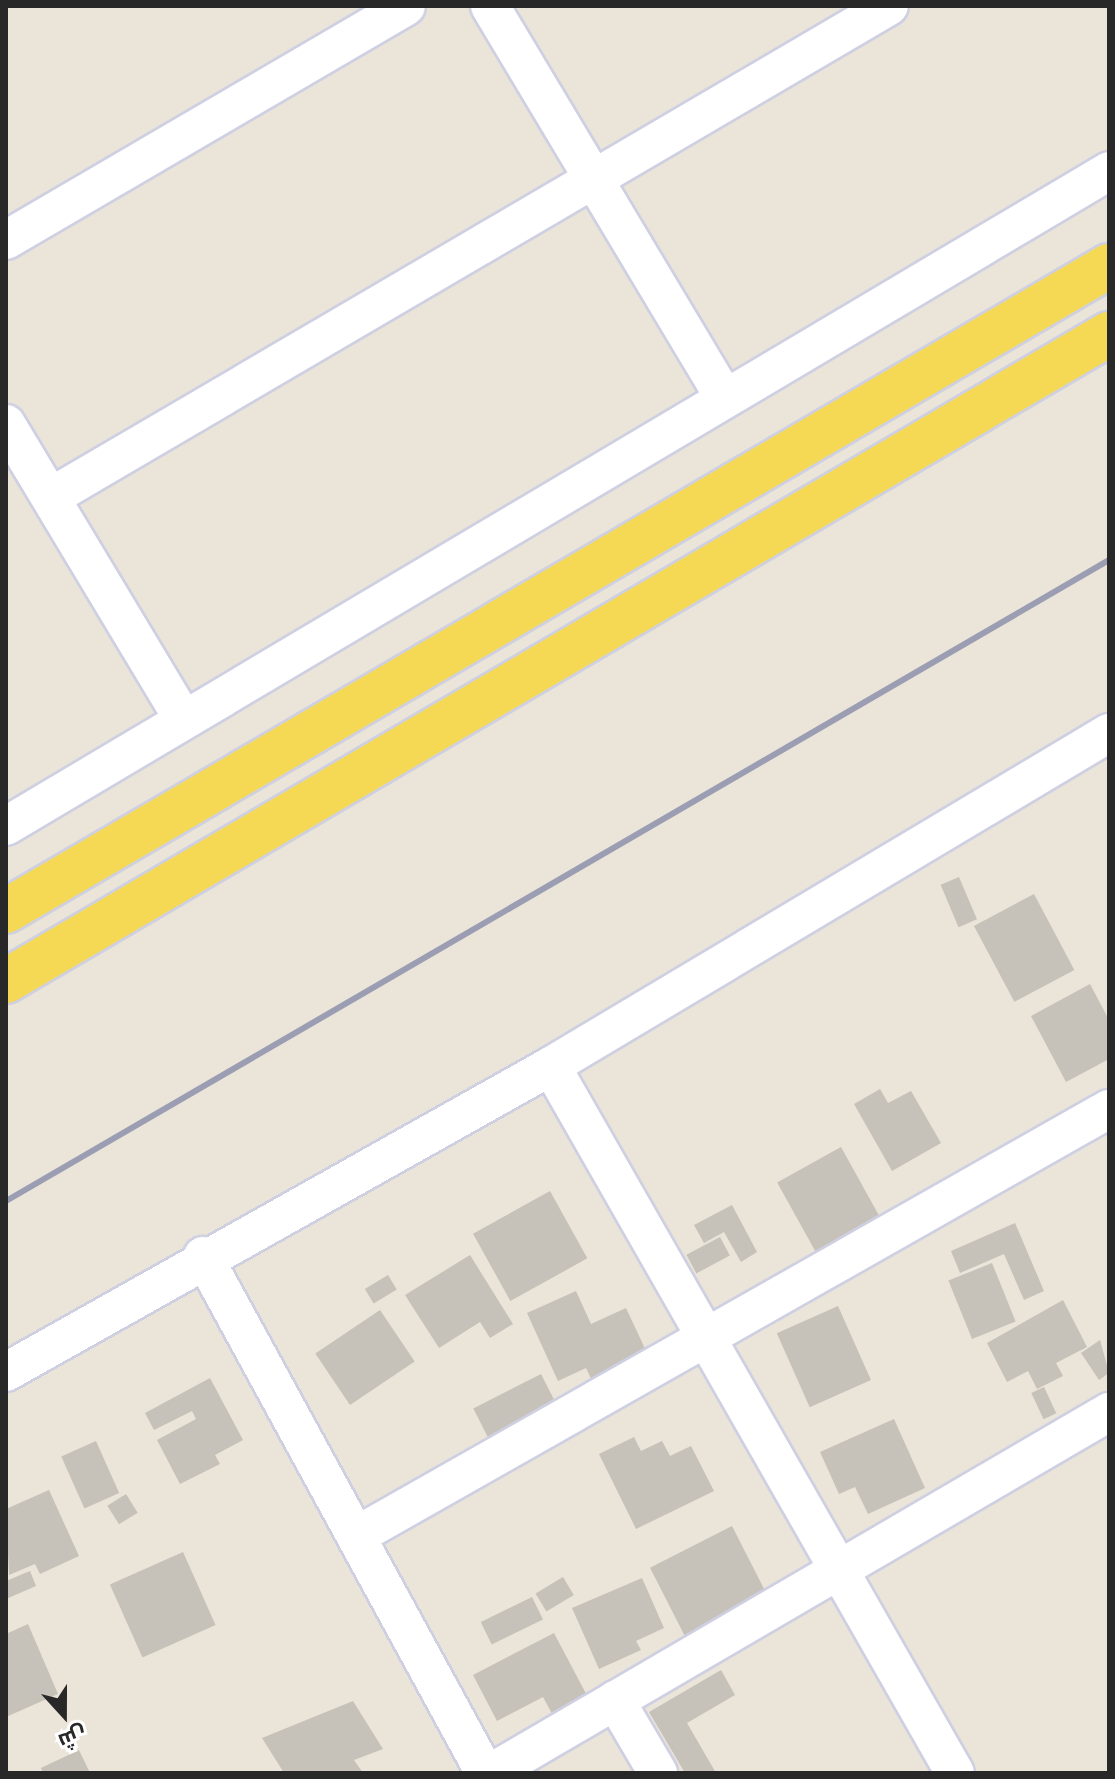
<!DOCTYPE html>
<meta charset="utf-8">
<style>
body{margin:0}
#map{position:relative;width:1115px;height:1779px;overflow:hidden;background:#ebe4d9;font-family:Poppins,Cairo,sans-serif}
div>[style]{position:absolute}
.building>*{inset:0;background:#c6c1b9;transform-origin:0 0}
.roads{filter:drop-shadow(2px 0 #ced0e2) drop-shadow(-2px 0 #ced0e2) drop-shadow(0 2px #ced0e2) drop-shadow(0 -2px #ced0e2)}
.street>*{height:38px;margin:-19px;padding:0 19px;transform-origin:19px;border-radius:19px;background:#fff}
.primary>*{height:44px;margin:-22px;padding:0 22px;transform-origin:22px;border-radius:22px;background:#f5d954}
.rail>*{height:6px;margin:-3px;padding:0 3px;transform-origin:3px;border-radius:3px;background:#9b9db3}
span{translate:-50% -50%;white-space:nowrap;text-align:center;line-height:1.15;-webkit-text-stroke:7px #fff;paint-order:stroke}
.frame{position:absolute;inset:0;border:8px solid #282828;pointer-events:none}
.north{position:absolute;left:24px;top:1675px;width:80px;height:80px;-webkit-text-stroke:6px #fff;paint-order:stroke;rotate:159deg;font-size:22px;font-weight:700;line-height:32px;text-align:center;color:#282828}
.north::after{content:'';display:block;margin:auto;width:28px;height:36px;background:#282828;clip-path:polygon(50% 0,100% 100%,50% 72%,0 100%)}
</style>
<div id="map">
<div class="building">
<div style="left:959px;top:877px;width:46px;height:20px;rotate:67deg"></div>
<div style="left:1034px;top:894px;width:86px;height:68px;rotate:62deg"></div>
<div style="clip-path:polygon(1090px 984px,1109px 1020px,1109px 1059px,1066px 1082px,1031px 1016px)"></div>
<div style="clip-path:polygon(880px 1089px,888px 1103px,911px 1091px,941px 1143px,892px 1171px,854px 1104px)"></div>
<div style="left:841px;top:1147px;width:82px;height:73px;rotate:61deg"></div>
<div style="left:550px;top:1191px;width:77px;height:88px;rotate:61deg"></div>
<div style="clip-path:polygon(732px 1205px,757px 1252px,741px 1262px,724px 1232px,704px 1243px,694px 1225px)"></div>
<div style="clip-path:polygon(1015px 1223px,1044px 1291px,1024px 1300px,1004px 1254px,960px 1273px,951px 1251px)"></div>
<div style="left:720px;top:1237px;width:21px;height:38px;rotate:62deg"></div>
<div style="clip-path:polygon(470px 1255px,513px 1324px,490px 1338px,480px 1322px,439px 1348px,405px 1295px)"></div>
<div style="left:992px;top:1263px;width:63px;height:47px;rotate:68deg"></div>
<div style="left:388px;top:1275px;width:17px;height:27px;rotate:59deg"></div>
<div style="clip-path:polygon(576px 1291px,591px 1324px,626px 1308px,648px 1355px,594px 1385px,586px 1368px,558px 1381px,527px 1313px)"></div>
<div style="clip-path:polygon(1063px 1300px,1087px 1347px,1056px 1363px,1063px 1376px,1037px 1389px,1028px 1371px,1007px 1382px,987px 1343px)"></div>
<div style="left:838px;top:1306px;width:81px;height:67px;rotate:66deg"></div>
<div style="left:380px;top:1310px;width:62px;height:78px;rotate:56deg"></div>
<div style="clip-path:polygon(1100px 1340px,1109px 1373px,1099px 1380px,1081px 1353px)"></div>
<div style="left:541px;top:1374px;width:39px;height:76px;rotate:63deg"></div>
<div style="clip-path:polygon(210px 1378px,243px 1440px,215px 1455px,220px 1464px,180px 1484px,157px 1440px,196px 1419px,192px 1411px,154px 1430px,145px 1413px)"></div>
<div style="left:1044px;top:1387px;width:29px;height:14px;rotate:65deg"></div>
<div style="clip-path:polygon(894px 1419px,925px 1488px,868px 1514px,855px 1487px,839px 1494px,820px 1452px)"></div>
<div style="clip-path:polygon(634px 1437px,641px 1451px,662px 1441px,670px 1456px,691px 1446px,714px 1491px,636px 1529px,599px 1454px)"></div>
<div style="left:96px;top:1441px;width:57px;height:38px;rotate:66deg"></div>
<div style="clip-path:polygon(49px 1490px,79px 1556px,40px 1574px,35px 1564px,9px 1575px,6px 1509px)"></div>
<div style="left:126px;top:1494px;width:22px;height:22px;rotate:58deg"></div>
<div style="left:732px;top:1526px;width:87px;height:92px;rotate:63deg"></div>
<div style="left:183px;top:1552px;width:80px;height:80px;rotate:66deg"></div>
<div style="clip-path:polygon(30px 1571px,36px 1586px,6px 1599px,6px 1581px)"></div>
<div style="left:563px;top:1577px;width:21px;height:32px;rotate:59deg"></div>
<div style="clip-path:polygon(642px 1578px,664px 1628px,636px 1641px,641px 1650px,599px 1669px,572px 1608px)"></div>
<div style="left:532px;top:1597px;width:25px;height:57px;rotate:64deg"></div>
<div style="clip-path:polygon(28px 1624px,58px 1694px,6px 1717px,6px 1634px)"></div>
<div style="clip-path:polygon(554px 1633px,592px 1705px,557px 1723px,543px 1697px,497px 1721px,473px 1675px)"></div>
<div style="clip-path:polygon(721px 1670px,735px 1695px,687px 1723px,716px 1773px,685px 1773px,649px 1712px)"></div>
<div style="clip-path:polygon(353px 1701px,383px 1749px,354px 1760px,363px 1773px,284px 1773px,262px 1738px)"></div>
<div style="clip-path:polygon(79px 1750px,90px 1773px,43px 1773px,41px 1768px)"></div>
</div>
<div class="roads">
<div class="street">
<div style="left:490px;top:6px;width:456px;rotate:59.1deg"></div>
<div style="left:6px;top:240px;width:463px;rotate:-30.3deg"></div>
<div style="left:6px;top:424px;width:345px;rotate:59deg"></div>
<div style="left:51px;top:497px;width:971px;rotate:-30.37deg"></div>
<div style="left:6px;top:826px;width:1283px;rotate:-30.7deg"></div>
<div style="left:551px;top:1066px;width:814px;rotate:60.26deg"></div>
<div style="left:203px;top:1256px;width:589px;rotate:61.39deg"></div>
<div style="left:6px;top:1372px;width:625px;rotate:-29.31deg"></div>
<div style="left:551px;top:1066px;width:650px;rotate:-30.83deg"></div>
<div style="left:356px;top:1536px;width:866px;rotate:-29.56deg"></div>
<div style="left:615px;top:1700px;width:85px;rotate:59.5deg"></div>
<div style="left:491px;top:1773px;width:716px;rotate:-30.29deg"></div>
</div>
<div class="primary">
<div style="left:6px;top:911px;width:1278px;rotate:-30.32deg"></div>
<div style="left:6px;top:981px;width:1279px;rotate:-30.4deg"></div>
</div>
</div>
<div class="rail">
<div style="left:6px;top:1201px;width:1276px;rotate:-30.16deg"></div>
</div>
<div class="frame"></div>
<div class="north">ش</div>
</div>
